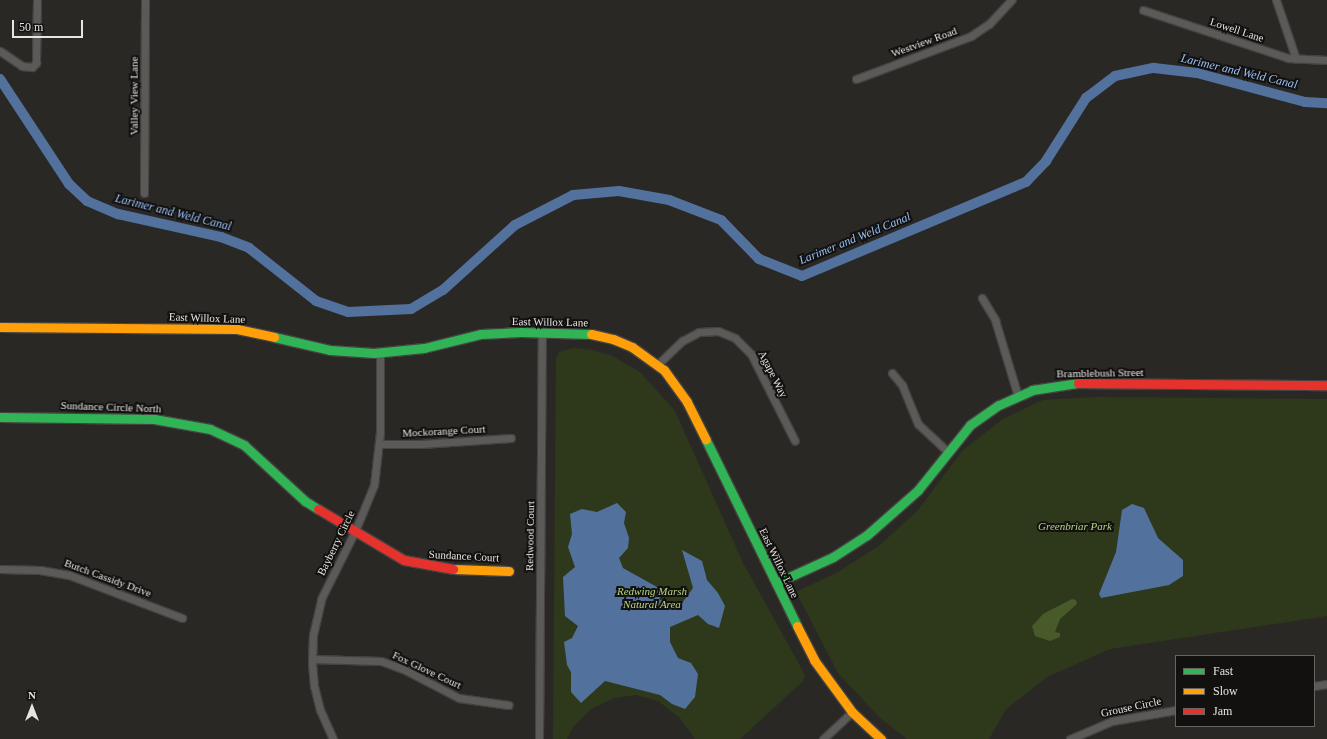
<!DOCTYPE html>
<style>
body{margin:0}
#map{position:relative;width:1327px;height:739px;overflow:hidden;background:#2a2825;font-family:"Times New Roman",serif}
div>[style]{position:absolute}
.green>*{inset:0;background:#2e391c}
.forest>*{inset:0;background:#485a29}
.water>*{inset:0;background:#53719d}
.canal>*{height:10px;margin:-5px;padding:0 5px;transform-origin:5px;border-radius:5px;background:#53719d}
.roads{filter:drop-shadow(1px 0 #454341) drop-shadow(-1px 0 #454341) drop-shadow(0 1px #454341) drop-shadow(0 -1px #454341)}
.street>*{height:7px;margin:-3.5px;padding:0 3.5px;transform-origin:3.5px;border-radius:3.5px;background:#5b5a58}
.fast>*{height:9px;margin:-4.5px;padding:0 4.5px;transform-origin:4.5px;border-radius:4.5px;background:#30b455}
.slow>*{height:9px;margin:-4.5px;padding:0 4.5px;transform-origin:4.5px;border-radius:4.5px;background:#ff9f0a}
.jam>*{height:9px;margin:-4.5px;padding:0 4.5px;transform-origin:4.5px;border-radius:4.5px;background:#e5322d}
span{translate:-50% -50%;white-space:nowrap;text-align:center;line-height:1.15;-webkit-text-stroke:4px #12110f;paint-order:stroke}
.street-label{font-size:11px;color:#e7e4e2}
.park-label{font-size:11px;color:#b5d683;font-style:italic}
.water-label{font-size:12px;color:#99c0f9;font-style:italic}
.legend{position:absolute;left:1175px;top:655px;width:140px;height:72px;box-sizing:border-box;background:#12110f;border:1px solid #676563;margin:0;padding:5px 7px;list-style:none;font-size:12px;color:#e7e4e2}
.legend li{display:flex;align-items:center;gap:8px;height:20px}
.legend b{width:20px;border:1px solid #676563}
.north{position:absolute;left:12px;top:687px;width:40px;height:40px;-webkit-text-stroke:3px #12110f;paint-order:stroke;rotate:0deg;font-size:11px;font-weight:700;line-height:16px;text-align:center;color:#e7e4e2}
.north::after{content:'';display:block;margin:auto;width:14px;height:18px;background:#e7e4e2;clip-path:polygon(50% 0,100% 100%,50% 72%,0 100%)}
.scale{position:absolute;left:12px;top:20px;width:71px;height:18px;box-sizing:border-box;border:2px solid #e7e4e2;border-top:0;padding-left:5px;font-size:12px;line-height:14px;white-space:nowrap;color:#e7e4e2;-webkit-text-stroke:3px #12110f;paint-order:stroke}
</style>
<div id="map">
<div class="green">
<div style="clip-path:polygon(573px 348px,592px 350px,612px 356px,640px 372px,675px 411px,743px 563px,805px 675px,803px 681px,740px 739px,695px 739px,680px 718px,658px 701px,636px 695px,614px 698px,591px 709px,573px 727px,567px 739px,553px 739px,556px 359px,559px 352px)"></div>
<div style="clip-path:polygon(1097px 397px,1327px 399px,1327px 616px,1110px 649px,1047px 677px,1006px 709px,989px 739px,907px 739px,880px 718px,838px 673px,796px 592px,838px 572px,880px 545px,918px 510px,963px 450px,1003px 419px,1043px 400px)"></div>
</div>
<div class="forest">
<div style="clip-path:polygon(1072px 599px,1076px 600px,1077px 604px,1060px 619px,1055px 632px,1060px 633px,1060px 637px,1050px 641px,1035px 636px,1032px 626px,1043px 614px)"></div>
</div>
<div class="water">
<div style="clip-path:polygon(617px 503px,626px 512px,624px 523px,629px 538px,628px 548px,619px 558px,623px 568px,657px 587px,660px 600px,682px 603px,693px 588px,682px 550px,702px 561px,707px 580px,718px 593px,725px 606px,719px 628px,708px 624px,698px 615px,670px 627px,670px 642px,678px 658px,691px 663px,698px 674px,695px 697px,685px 709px,672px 704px,660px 695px,605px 681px,581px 703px,571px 692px,571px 672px,567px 665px,564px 642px,572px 638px,578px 626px,565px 616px,563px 577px,575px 567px,568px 547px,572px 534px,570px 514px,582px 509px,597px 512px)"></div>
<div style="clip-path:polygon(1132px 504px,1144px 508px,1158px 538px,1183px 560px,1183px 576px,1169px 585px,1101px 598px,1099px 594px,1116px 552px,1122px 510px)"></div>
</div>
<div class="canal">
<div style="left:0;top:79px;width:126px;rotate:56.7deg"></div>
<div style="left:69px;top:184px;width:25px;rotate:43deg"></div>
<div style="left:87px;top:201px;width:34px;rotate:23deg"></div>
<div style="left:118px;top:214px;width:106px;rotate:12.6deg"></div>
<div style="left:221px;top:237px;width:30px;rotate:21deg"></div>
<div style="left:249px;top:248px;width:85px;rotate:38.3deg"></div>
<div style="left:316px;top:301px;width:34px;rotate:19deg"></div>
<div style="left:348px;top:312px;width:63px;rotate:-2.7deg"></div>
<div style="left:411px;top:309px;width:37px;rotate:-31deg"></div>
<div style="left:443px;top:290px;width:97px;rotate:-42.1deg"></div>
<div style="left:515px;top:225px;width:65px;rotate:-27.3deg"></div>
<div style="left:573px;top:195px;width:46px;rotate:-5deg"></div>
<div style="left:619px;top:191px;width:51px;rotate:10.2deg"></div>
<div style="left:669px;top:200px;width:56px;rotate:21deg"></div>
<div style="left:721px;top:220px;width:54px;rotate:45.7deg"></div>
<div style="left:759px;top:259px;width:46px;rotate:21.6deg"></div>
<div style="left:802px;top:276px;width:243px;rotate:-22.8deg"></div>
<div style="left:1026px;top:182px;width:29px;rotate:-46deg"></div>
<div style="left:1046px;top:161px;width:75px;rotate:-57.6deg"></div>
<div style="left:1086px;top:98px;width:36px;rotate:-37deg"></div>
<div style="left:1115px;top:76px;width:40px;rotate:-12deg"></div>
<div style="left:1154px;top:68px;width:43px;rotate:6.6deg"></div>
<div style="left:1197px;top:73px;width:112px;rotate:15deg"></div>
<div style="left:1305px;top:102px;width:22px;rotate:3deg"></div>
</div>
<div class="roads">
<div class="street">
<div style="left:1276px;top:0;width:62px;rotate:71.3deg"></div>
<div style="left:1143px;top:10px;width:153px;rotate:18.3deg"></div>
<div style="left:1288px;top:58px;width:39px;rotate:3deg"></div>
<div style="left:0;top:51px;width:27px;rotate:34deg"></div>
<div style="left:22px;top:66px;width:10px;rotate:6deg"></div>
<div style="left:32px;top:67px;width:6px;rotate:-45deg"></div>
<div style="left:36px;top:63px;width:63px;rotate:-89.1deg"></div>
<div style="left:856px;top:79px;width:123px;rotate:-20.5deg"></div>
<div style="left:971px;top:36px;width:22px;rotate:-34deg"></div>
<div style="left:989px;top:24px;width:33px;rotate:-47deg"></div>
<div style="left:144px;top:193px;width:193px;rotate:-89.7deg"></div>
<div style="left:982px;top:298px;width:26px;rotate:59deg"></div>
<div style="left:995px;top:320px;width:79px;rotate:73.2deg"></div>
<div style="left:657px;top:365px;width:35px;rotate:-44deg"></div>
<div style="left:682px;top:341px;width:19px;rotate:-28deg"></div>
<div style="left:699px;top:332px;width:19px;rotate:-3deg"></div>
<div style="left:718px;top:331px;width:18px;rotate:22deg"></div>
<div style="left:735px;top:338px;width:23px;rotate:45deg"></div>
<div style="left:751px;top:354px;width:97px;rotate:63.2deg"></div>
<div style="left:892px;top:373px;width:16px;rotate:50deg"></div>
<div style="left:902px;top:385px;width:42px;rotate:67.7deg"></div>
<div style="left:918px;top:424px;width:40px;rotate:43deg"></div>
<div style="left:379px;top:444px;width:42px"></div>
<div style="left:421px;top:444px;width:90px;rotate:-3.8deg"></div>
<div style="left:0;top:569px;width:40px;rotate:1.4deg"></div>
<div style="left:40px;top:570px;width:29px;rotate:10deg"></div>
<div style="left:69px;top:575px;width:121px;rotate:20.8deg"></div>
<div style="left:312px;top:659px;width:69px;rotate:1.7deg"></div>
<div style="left:381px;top:661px;width:23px;rotate:20deg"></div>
<div style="left:403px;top:669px;width:63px;rotate:27.4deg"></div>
<div style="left:459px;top:698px;width:50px;rotate:8deg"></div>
<div style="left:1314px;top:686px;width:13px;rotate:-9deg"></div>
<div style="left:333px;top:739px;width:32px;rotate:-114deg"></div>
<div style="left:320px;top:710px;width:25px;rotate:-104deg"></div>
<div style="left:314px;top:686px;width:24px;rotate:-95deg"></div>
<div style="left:312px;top:662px;width:27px;rotate:-88deg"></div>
<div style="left:313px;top:635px;width:37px;rotate:-77deg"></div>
<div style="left:321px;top:599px;width:76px;rotate:-63.4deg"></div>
<div style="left:355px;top:531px;width:50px;rotate:-67.6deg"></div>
<div style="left:374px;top:485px;width:53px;rotate:-83.5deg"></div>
<div style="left:380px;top:432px;width:79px;rotate:-90deg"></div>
<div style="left:539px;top:739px;width:406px;rotate:-89.6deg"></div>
<div style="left:823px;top:739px;width:40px;rotate:-43deg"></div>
<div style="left:1070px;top:739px;width:46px;rotate:-23.2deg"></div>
<div style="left:1112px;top:721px;width:65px;rotate:-9.8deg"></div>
</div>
<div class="fast">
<div style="left:274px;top:337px;width:57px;rotate:13.1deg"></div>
<div style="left:330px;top:350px;width:44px;rotate:3.9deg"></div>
<div style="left:374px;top:353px;width:50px;rotate:-5.7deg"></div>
<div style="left:424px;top:348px;width:59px;rotate:-13.8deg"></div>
<div style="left:481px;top:334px;width:40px;rotate:-2.9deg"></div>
<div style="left:521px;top:332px;width:70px;rotate:1.6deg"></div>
<div style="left:0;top:417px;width:154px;rotate:0.7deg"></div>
<div style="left:154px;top:419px;width:57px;rotate:10.1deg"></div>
<div style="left:210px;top:429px;width:38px;rotate:25deg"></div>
<div style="left:244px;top:445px;width:83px;rotate:42.6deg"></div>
<div style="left:305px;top:501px;width:15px;rotate:32deg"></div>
<div style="left:706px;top:440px;width:207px;rotate:63.9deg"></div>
<div style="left:776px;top:583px;width:63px;rotate:-24.5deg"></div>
<div style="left:833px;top:557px;width:40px;rotate:-32.9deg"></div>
<div style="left:867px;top:535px;width:68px;rotate:-41.4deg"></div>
<div style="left:918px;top:490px;width:83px;rotate:-51.3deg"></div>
<div style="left:970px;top:425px;width:35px;rotate:-35deg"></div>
<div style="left:999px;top:405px;width:36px;rotate:-24deg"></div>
<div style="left:1032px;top:390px;width:47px;rotate:-8.7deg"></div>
</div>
<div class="slow">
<div style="left:0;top:327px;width:237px;rotate:0.5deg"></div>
<div style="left:237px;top:329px;width:38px;rotate:12deg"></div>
<div style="left:591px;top:334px;width:23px;rotate:13deg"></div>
<div style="left:613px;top:339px;width:21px;rotate:23deg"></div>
<div style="left:632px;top:347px;width:39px;rotate:36deg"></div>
<div style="left:664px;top:370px;width:39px;rotate:54deg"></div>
<div style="left:687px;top:402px;width:42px;rotate:63.4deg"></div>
<div style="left:453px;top:569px;width:56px;rotate:2deg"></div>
<div style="left:797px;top:626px;width:38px;rotate:63deg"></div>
<div style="left:814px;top:660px;width:64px;rotate:53.8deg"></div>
<div style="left:852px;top:712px;width:40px;rotate:43deg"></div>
</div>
<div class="jam">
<div style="left:1078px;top:383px;width:249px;rotate:0.5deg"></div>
<div style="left:318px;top:509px;width:100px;rotate:30.7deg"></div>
<div style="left:404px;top:560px;width:50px;rotate:10.4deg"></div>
</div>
</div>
<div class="street-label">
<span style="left:1237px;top:30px;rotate:18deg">Lowell Lane</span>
<span style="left:924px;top:42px;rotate:-20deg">Westview Road</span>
<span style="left:134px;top:96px;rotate:-90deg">Valley View Lane</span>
<span style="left:207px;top:318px;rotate:2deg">East Willox Lane</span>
<span style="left:550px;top:322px;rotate:1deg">East Willox Lane</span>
<span style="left:1100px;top:373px;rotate:-1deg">Bramblebush Street</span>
<span style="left:773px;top:374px;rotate:63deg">Agape Way</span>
<span style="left:111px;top:407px;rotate:2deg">Sundance Circle North</span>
<span style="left:444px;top:431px;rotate:-3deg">Mockorange Court</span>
<span style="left:530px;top:536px;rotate:-89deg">Redwood Court</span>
<span style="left:336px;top:543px;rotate:-64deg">Bayberry Circle</span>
<span style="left:464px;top:556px;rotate:3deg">Sundance Court</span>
<span style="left:779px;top:563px;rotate:64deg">East Willox Lane</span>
<span style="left:108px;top:578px;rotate:20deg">Butch Cassidy Drive</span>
<span style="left:427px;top:670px;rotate:25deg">Fox Glove Court</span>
<span style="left:1131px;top:707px;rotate:-12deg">Grouse Circle</span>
</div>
<div class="park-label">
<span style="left:1075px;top:526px">Greenbriar Park</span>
<span style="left:652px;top:598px">Redwing Marsh<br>Natural Area</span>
</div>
<div class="water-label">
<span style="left:1239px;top:72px;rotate:13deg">Larimer and Weld Canal</span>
<span style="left:173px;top:213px;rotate:14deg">Larimer and Weld Canal</span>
<span style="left:855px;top:239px;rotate:-22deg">Larimer and Weld Canal</span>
</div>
<ul class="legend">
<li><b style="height:5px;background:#30b455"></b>Fast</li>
<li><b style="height:5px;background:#ff9f0a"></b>Slow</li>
<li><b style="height:5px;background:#e5322d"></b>Jam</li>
</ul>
<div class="north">N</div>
<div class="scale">50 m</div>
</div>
